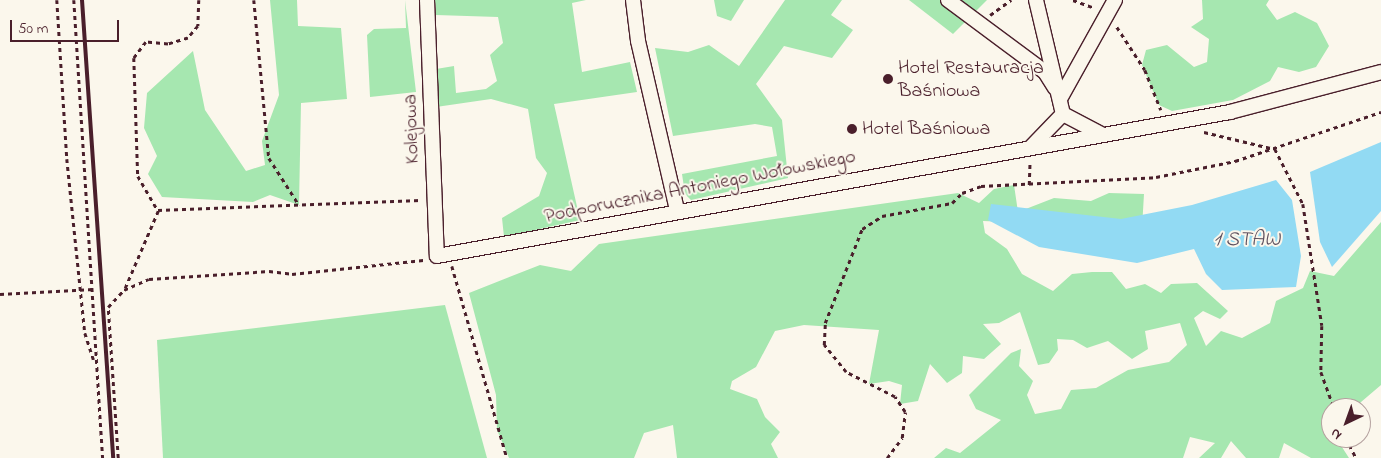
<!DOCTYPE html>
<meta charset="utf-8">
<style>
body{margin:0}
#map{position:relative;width:1381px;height:458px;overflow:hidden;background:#fbf7ec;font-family:"Indie Flower",sans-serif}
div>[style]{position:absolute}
.green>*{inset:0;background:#a6e7b0}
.water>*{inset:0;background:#92daf3}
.path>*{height:2.5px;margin-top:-1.25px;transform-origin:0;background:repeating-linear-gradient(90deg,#4a1f2b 0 4px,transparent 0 8px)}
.roads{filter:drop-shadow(1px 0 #4a1f2b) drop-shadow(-1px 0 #4a1f2b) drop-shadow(0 1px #4a1f2b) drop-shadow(0 -1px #4a1f2b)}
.minor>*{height:14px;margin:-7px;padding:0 7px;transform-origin:7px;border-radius:7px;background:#fbf7ec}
.rail>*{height:4px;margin:-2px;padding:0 2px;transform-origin:2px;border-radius:2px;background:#4a1f2b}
.dots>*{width:14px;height:14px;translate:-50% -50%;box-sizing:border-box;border:2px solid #fbf7ec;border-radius:50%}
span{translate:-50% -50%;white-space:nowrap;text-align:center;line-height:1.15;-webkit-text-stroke:4px #fbf7ec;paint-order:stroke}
.poi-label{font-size:20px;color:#4a1f2b}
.left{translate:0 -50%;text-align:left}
.street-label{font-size:20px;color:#4a1f2b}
.water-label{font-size:21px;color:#5c4e5d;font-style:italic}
.north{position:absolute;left:1321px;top:398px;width:50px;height:50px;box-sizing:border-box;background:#fbf7ec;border:1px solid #b4a19f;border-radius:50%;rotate:222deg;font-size:14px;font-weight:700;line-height:20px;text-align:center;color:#4a1f2b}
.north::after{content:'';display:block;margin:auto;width:18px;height:22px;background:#4a1f2b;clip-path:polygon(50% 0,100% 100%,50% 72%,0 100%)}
.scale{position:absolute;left:10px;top:20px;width:109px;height:22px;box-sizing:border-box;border:2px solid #4a1f2b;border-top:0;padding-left:6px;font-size:15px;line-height:18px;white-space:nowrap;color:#4a1f2b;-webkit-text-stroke:4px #fbf7ec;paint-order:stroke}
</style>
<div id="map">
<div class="green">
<div style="clip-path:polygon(270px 0,297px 0,298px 26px,341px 28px,347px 99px,301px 103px,299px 205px,270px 195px,253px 202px,162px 197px,148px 174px,157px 156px,144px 128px,147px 93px,193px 51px,205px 110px,246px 171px,265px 165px,262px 141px,279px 95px)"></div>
<div style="clip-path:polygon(405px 0,416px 92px,370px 97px,367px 35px,374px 29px,406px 28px)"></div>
<div style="clip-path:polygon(435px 0,586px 0,572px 3px,582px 72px,630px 62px,637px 92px,554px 104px,580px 220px,504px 237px,502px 218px,539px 196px,547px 173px,536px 158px,528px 109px,491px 99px,436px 107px,436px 69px,454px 66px,456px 93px,486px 89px,497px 81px,490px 55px,503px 43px,498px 17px,436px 15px)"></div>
<div style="clip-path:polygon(714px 0,744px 0,731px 21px,717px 16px)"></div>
<div style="clip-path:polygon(785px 0,842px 0,831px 15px,853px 30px,832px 58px,784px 46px,756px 84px,782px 120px,788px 178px,691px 200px,685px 194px,682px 174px,777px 156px,772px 127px,755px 124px,673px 136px,655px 48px,688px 52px,709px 45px,739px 66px)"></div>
<div style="clip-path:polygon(909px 0,987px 0,953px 34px)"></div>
<div style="clip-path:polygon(1202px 0,1269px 0,1266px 5px,1277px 20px,1295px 12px,1317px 23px,1329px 46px,1316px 67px,1299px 72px,1278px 67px,1270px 81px,1233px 100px,1172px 111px,1159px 105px,1142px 65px,1146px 50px,1167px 45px,1194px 67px,1207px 62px,1209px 39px,1191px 27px,1203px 19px)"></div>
<div style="clip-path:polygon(1014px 185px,1018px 212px,1054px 198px,1091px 201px,1109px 193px,1144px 194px,1142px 228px,983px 221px,985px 233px,1007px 249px,1022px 274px,1053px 291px,1072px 274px,1092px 272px,1112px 272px,1126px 289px,1145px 284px,1161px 293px,1171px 284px,1197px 283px,1228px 311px,1220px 319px,1203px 311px,1194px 318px,1206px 346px,1221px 331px,1242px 338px,1270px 323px,1276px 301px,1303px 288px,1310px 271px,1334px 276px,1381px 222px,1381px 385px,1354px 408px,1331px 408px,1331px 438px,1345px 438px,1340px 444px,1349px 458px,1311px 458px,1284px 443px,1279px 458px,1246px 458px,1231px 441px,1221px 458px,1199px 458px,1215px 443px,1190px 437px,1183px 458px,934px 458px,946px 448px,960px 453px,1001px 420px,976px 409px,969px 395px,1011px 353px,1021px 349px,1019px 366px,1033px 381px,1027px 395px,1035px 414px,1061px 409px,1071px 390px,1096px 388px,1128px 370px,1169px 362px,1187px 345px,1180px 323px,1145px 331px,1148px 349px,1132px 359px,1108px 341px,1087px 348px,1073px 340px,1057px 339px,1058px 350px,1049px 363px,1038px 365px,1020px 312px,999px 323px,983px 324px,1001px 344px,984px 359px,963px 356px,962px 373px,947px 383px,930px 364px,918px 401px,900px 404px,902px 385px,889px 381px,869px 384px,879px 330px,804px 325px,775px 331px,756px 367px,732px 381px,730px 389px,757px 399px,765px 417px,780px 432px,771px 444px,778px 458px,677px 458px,673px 425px,644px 433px,634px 458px,509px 458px,497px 430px,496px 395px,469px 293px,540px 265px,571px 271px,599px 244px,958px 193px,979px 203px,994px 189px)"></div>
<div style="clip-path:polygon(445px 305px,487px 458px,163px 458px,157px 340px)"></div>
</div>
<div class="water">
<div style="clip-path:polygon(1381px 142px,1381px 211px,1332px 267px,1320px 242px,1310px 172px)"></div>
<div style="clip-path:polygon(1276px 180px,1292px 200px,1301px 256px,1296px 287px,1222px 290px,1206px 274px,1194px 249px,1137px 263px,1039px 247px,988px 220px,991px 204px,1121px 219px,1192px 205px)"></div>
</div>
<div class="path">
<div style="left:57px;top:0;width:159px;rotate:86.4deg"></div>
<div style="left:67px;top:159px;width:175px;rotate:84.1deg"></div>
<div style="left:85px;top:333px;width:28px;rotate:72deg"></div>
<div style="left:74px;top:0;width:459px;rotate:86.4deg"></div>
<div style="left:199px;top:0;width:26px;rotate:92deg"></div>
<div style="left:198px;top:26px;width:16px;rotate:130deg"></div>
<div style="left:188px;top:38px;width:21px;rotate:163deg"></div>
<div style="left:168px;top:44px;width:22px;rotate:-175deg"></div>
<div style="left:146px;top:42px;width:20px;rotate:127deg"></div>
<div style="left:134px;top:58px;width:118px;rotate:88.1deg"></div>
<div style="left:138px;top:176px;width:39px;rotate:60deg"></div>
<div style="left:158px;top:210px;width:263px;rotate:-2.2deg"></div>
<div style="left:254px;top:0;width:159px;rotate:84.6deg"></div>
<div style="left:269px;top:158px;width:56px;rotate:57.4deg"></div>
<div style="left:1073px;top:0;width:23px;rotate:20deg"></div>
<div style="left:990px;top:15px;width:26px;rotate:-36deg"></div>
<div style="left:1117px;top:27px;width:51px;rotate:56.9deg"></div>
<div style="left:1145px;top:70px;width:43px;rotate:68.2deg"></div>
<div style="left:1204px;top:132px;width:73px;rotate:13.5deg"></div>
<div style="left:1275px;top:149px;width:62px;rotate:63deg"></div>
<div style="left:1303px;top:204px;width:123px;rotate:81.1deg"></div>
<div style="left:1322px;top:326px;width:46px;rotate:91.2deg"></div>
<div style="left:1321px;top:372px;width:38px;rotate:70deg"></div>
<div style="left:1029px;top:185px;width:23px;rotate:-88deg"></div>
<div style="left:452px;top:266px;width:200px;rotate:74deg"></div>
<div style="left:125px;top:288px;width:84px;rotate:-66.8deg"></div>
<div style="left:0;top:294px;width:94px;rotate:-3deg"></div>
<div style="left:1346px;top:438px;width:22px;rotate:63deg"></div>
<div style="left:118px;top:458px;width:151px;rotate:-93.8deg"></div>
<div style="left:108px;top:307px;width:23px;rotate:-47deg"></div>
<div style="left:124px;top:290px;width:27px;rotate:-24deg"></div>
<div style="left:149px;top:279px;width:120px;rotate:-3.8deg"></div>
<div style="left:269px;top:271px;width:23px;rotate:7deg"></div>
<div style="left:292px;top:274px;width:132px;rotate:-6.1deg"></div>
<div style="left:887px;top:458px;width:25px;rotate:-53deg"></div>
<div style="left:902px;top:438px;width:26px;rotate:-83deg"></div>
<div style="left:905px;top:412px;width:18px;rotate:-124deg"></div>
<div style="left:895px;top:397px;width:55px;rotate:-153deg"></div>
<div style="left:846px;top:372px;width:35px;rotate:-129deg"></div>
<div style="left:824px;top:345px;width:22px;rotate:-87deg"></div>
<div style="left:825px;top:323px;width:101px;rotate:-68.5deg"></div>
<div style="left:862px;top:229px;width:24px;rotate:-33deg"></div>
<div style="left:882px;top:216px;width:71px;rotate:-10.5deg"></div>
<div style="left:952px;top:203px;width:14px;rotate:-45deg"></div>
<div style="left:962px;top:193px;width:20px;rotate:-20deg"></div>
<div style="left:981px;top:186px;width:175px;rotate:-2.9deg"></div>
<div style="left:1156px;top:177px;width:81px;rotate:-11.4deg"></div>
<div style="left:1235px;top:161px;width:154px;rotate:-18.6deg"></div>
</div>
<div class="roads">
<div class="minor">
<div style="left:427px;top:0;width:256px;rotate:87.8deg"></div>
<div style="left:437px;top:256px;width:806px;rotate:-10.29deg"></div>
<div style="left:1230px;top:112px;width:156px;rotate:-14.8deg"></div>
<div style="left:633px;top:0;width:41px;rotate:83deg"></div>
<div style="left:638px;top:41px;width:173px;rotate:77deg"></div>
<div style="left:948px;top:0;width:121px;rotate:36.6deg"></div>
<div style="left:1045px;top:72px;width:19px;rotate:58deg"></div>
<div style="left:1036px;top:0;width:117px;rotate:76.7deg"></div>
<div style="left:1063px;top:114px;width:43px;rotate:27.8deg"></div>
<div style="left:1061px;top:97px;width:111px;rotate:-60.9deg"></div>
<div style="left:1031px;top:147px;width:46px;rotate:-45.9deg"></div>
</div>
</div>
<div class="rail">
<div style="left:82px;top:0;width:459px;rotate:86.1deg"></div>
</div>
<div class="dots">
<div style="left:888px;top:79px;background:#4a1f2b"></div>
<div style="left:852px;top:129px;background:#4a1f2b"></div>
</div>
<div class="poi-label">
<span class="left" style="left:898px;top:80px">Hotel Restauracja<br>Baśniowa</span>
<span class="left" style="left:862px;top:129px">Hotel Baśniowa</span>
</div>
<div class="street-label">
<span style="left:412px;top:129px;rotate:-92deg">Kolejowa</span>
<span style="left:700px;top:187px;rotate:-11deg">Podporucznika Antoniego Wołowskiego</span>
</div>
<div class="water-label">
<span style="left:1247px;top:240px">1 STAW</span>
</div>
<div class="north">N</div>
<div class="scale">50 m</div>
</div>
